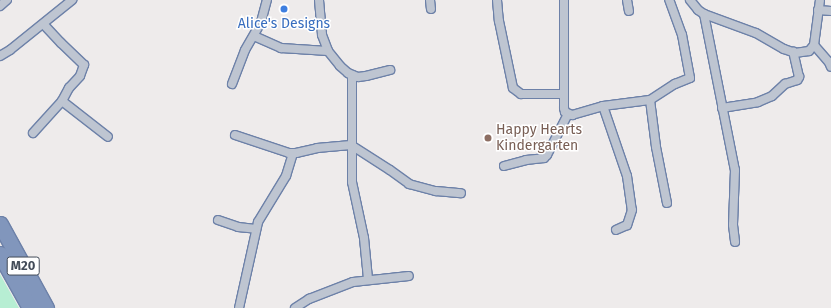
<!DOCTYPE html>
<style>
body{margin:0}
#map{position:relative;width:831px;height:308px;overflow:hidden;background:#eeebeb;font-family:"Fira Sans",sans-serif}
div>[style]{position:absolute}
.green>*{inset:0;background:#b7eed3}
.roads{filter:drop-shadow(1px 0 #6d81a8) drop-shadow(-1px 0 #6d81a8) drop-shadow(0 1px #6d81a8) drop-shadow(0 -1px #6d81a8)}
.street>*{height:8px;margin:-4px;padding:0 4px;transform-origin:4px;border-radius:4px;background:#bec5d1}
.highway>*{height:15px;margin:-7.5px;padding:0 7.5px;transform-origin:7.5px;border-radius:7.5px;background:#8196bc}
.dots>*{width:11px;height:11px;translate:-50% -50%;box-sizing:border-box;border:2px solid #fff;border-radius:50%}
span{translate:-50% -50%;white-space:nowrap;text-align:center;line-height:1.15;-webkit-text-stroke:3px #fff;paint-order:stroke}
.shield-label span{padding:1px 3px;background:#fff;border:1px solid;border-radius:3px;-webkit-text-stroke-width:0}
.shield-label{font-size:13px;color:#434c59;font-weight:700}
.shop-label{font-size:14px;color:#366cbe}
.education-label{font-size:14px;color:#785e54}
.left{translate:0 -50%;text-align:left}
</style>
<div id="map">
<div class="green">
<div style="clip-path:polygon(0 274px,1px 276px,19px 308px,0 308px)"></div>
</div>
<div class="roads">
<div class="street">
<div style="left:319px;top:0;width:35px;rotate:85deg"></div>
<div style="left:322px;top:35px;width:17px;rotate:69deg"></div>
<div style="left:328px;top:51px;width:19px;rotate:51deg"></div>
<div style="left:340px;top:66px;width:11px;rotate:41deg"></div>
<div style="left:348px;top:73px;width:11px;rotate:22deg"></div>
<div style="left:358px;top:77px;width:8px;rotate:-7deg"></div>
<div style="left:366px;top:76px;width:25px;rotate:-14deg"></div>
<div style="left:430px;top:0;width:9px;rotate:84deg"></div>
<div style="left:497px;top:0;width:21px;rotate:85deg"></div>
<div style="left:499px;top:21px;width:68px;rotate:78.2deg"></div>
<div style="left:513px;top:88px;width:10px;rotate:37deg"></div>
<div style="left:521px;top:94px;width:43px"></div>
<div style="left:564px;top:0;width:108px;rotate:90deg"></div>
<div style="left:564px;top:108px;width:4px;rotate:76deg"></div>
<div style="left:565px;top:112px;width:8px;rotate:23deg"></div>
<div style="left:572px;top:115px;width:32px;rotate:-16deg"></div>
<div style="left:603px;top:106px;width:47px;rotate:-7.3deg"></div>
<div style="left:650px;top:100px;width:30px;rotate:-33deg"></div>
<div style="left:675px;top:84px;width:16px;rotate:-22deg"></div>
<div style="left:690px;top:78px;width:44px;rotate:-100.5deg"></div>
<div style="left:682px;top:35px;width:37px;rotate:-110deg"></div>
<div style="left:627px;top:0;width:11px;rotate:80deg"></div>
<div style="left:690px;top:0;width:13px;rotate:51deg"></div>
<div style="left:698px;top:10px;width:7px;rotate:34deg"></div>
<div style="left:704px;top:14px;width:55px;rotate:20.1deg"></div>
<div style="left:756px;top:33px;width:32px;rotate:30deg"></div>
<div style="left:784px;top:49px;width:12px;rotate:20deg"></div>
<div style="left:795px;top:53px;width:14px;rotate:-8deg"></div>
<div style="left:809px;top:51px;width:8px;rotate:-50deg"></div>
<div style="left:814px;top:45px;width:45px;rotate:-82.4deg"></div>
<div style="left:0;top:6px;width:9px;rotate:-41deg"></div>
<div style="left:818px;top:10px;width:13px;rotate:4deg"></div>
<div style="left:704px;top:14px;width:159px;rotate:78.8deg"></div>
<div style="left:735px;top:170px;width:55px;rotate:92.1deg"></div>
<div style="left:733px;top:225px;width:17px;rotate:83deg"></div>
<div style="left:254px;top:36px;width:30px;rotate:24deg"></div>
<div style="left:281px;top:48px;width:47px;rotate:3.7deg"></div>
<div style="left:814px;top:45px;width:23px;rotate:49deg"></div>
<div style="left:829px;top:62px;width:5px;rotate:68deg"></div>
<div style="left:0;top:56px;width:12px;rotate:-31deg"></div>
<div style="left:10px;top:50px;width:80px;rotate:-38.9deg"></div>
<div style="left:352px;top:75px;width:107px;rotate:90deg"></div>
<div style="left:352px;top:182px;width:57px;rotate:77.9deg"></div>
<div style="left:364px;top:238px;width:41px;rotate:84.4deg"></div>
<div style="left:232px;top:84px;width:36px;rotate:-69deg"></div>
<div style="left:245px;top:50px;width:32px;rotate:-60deg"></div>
<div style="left:261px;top:22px;width:23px;rotate:-75deg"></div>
<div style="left:650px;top:100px;width:47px;rotate:82.7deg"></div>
<div style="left:656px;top:147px;width:57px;rotate:78.9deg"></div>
<div style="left:62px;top:101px;width:58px;rotate:38deg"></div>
<div style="left:603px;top:106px;width:74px;rotate:71.1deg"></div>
<div style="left:627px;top:176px;width:34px;rotate:82deg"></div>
<div style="left:632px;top:210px;width:16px;rotate:108deg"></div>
<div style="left:627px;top:225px;width:12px;rotate:156deg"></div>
<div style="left:722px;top:108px;width:36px;rotate:-9deg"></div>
<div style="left:758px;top:102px;width:15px;rotate:-23deg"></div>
<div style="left:772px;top:96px;width:18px;rotate:-43deg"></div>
<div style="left:785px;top:84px;width:13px;rotate:-18deg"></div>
<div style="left:797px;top:80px;width:4px;rotate:-56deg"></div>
<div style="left:799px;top:77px;width:26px;rotate:-103deg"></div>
<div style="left:33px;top:133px;width:43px;rotate:-47.8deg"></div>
<div style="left:62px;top:101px;width:15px;rotate:-62deg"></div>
<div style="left:69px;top:88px;width:16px;rotate:-47deg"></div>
<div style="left:80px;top:76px;width:12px;rotate:-70deg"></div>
<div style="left:84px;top:65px;width:32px;rotate:-136deg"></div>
<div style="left:61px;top:43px;width:26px;rotate:-133deg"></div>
<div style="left:235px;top:135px;width:57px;rotate:18.4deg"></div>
<div style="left:289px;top:153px;width:7px"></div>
<div style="left:296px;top:153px;width:22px;rotate:-13deg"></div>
<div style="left:317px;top:148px;width:34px;rotate:-5deg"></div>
<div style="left:351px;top:145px;width:46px;rotate:32.7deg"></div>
<div style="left:390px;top:170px;width:24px;rotate:36deg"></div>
<div style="left:409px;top:184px;width:28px;rotate:15deg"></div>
<div style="left:436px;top:191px;width:25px;rotate:5deg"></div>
<div style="left:504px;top:166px;width:23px;rotate:-15deg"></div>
<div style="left:526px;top:160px;width:18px;rotate:-6deg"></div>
<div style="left:544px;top:158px;width:4px;rotate:-45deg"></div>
<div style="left:547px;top:155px;width:46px;rotate:-62.9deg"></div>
<div style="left:218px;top:220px;width:21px;rotate:19deg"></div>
<div style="left:238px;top:227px;width:18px;rotate:6deg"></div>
<div style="left:239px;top:308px;width:88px;rotate:-77.5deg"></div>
<div style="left:258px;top:222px;width:54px;rotate:-58.7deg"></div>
<div style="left:286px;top:176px;width:24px;rotate:-73deg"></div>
<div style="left:295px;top:308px;width:17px;rotate:-33deg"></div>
<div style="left:309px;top:299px;width:47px;rotate:-21.1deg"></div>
<div style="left:353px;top:282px;width:56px;rotate:-6.1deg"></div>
</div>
<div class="highway">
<div style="left:0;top:224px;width:96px;rotate:61.3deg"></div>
<div style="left:0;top:254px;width:62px;rotate:60.9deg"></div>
</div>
</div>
<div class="dots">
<div style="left:284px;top:9px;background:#3f7fe0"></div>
<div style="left:488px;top:138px;background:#8d6e63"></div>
</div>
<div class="shield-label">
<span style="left:23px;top:266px">M20</span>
</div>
<div class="shop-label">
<span style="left:284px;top:24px">Alice's Designs</span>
</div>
<div class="education-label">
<span class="left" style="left:496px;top:138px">Happy Hearts<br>Kindergarten</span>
</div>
</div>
